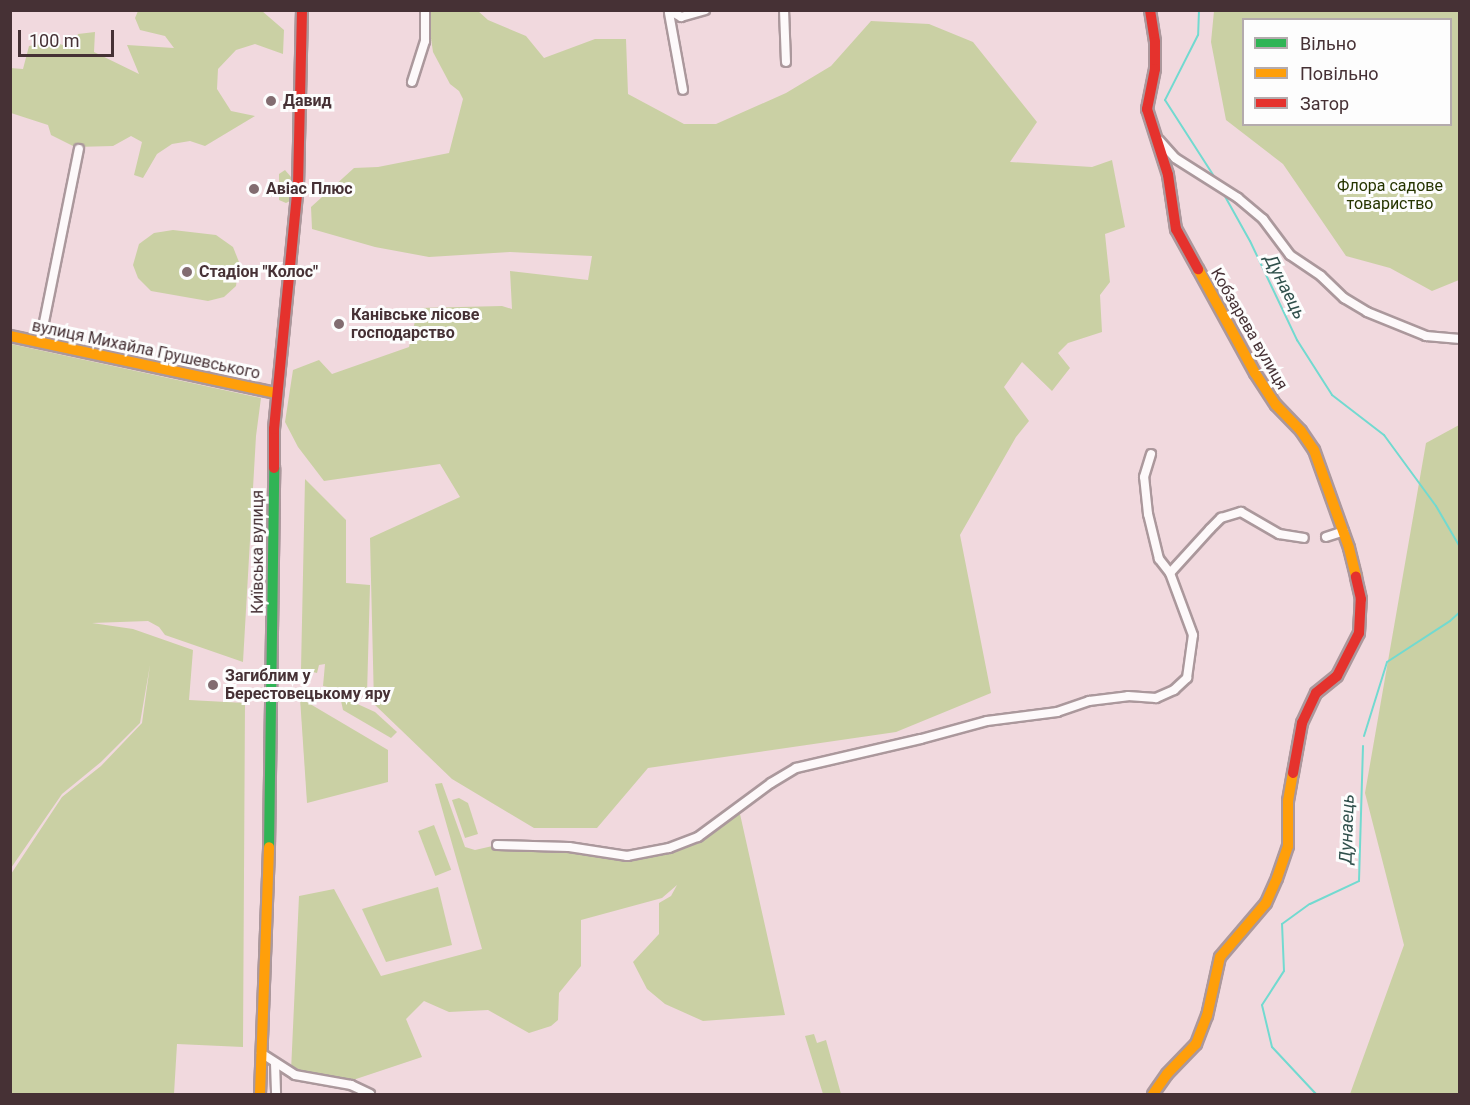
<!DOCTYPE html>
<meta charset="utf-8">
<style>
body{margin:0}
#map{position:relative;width:1470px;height:1105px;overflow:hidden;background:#f1d9de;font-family:Roboto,sans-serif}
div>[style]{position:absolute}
.green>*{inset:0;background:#cad0a4;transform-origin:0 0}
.stream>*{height:2px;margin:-1px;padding:0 1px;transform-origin:1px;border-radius:1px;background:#72dad0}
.roads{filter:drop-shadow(2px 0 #ab989c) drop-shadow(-2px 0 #ab989c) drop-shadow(0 2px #ab989c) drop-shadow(0 -2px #ab989c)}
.street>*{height:8px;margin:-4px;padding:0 4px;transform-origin:4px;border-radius:4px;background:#fdf9fa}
.fast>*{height:10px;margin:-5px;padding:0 5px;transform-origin:5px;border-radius:5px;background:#30b455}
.slow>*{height:10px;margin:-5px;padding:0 5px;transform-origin:5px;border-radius:5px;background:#ff9f0a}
.jam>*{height:10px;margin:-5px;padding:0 5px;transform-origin:5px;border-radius:5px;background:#e5322d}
.dots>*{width:16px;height:16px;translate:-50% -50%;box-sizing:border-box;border:3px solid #fdfdfd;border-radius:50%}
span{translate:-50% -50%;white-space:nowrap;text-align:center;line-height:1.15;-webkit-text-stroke:6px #fdfdfd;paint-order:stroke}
.poi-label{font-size:16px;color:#463135;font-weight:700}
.left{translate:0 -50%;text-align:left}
.park-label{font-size:16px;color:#263500}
.street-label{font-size:16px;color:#463135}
.water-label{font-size:18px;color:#30504c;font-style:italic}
.frame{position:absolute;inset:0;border:12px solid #463135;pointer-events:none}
.legend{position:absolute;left:1242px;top:18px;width:210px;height:108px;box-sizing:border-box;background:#fdfdfd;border:2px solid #b4abad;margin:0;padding:8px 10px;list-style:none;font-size:18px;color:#463135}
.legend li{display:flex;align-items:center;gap:12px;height:30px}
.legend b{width:30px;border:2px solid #b4abad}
.scale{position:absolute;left:18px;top:30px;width:96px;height:27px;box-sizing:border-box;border:3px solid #463135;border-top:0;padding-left:8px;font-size:18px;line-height:21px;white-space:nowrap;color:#463135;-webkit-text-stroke:4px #fdfdfd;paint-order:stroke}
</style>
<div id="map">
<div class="green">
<div style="clip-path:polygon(138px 11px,262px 11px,284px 30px,283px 54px,255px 44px,236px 50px,218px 69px,217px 89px,231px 111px,255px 116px,205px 146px,190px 141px,172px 144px,157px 154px,143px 178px,134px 175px,142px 142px,131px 136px,113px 146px,75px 147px,51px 135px,48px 125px,11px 113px,10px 68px,23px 69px,29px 46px,53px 42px,73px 48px,78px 34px,95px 32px,94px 52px,139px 74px,127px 45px,174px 48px,165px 36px,140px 30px,135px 18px)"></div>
<div style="clip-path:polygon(427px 11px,478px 11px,488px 20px,526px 36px,544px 58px,595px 39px,626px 39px,628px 94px,684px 124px,716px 124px,786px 93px,831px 66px,871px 21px,929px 24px,973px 42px,1037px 122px,1010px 162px,1092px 167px,1112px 160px,1125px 227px,1105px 234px,1110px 282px,1100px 295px,1102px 332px,1068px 343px,1058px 353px,1070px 368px,1052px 391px,1022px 362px,1004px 387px,1029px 421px,1016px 437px,960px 535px,991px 693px,896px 732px,648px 768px,597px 828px,534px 828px,452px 779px,374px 704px,370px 538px,460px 497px,440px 464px,324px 481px,298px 447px,285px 422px,293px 370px,319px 360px,332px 374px,409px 347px,418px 308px,502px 306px,512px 309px,510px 271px,588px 280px,592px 256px,510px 252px,429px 257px,375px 247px,312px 229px,311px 207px,354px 168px,378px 167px,449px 153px,463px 99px,459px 91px,450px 84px,433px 52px)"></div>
<div style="clip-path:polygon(evenodd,1214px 11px,1459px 11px,1459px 280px,1432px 291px,1390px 268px,1346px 256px,1283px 164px,1226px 120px,1211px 42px,1214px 11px,1244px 20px,1450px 20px,1450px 124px,1244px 124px,1244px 20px)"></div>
<div style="clip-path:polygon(285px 170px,291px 177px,290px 201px,286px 203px,279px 200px,279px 174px)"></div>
<div style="clip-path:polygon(173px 230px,216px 235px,233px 247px,239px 262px,236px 286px,224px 297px,208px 301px,151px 291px,138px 278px,133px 265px,139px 244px,154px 233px)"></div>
<div style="clip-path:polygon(11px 344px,261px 398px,256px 436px,243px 662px,165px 635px,159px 627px,148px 621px,92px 623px,133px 629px,193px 650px,189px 700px,245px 703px,243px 1047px,177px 1044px,174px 1094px,11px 1094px,11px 874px,62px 797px,101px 766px,142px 723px,150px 665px,140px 723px,101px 762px,62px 794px,11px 868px)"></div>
<div style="clip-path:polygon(1459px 425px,1459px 1094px,1350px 1094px,1404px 945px,1365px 793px,1426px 443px)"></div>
<div style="clip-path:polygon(305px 479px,346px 520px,346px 583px,370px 585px,367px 695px,323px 686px,325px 664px,319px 665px,317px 673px,301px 669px)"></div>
<div style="clip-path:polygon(340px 696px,375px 712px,397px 732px,391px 738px,343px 710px)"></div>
<div style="clip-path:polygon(300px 698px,388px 750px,388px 782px,307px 803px)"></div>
<div style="clip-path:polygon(442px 783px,465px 847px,475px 850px,497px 845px,539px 845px,627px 856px,669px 848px,740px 814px,785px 1015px,703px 1021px,665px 1004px,647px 989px,633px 962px,659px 934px,659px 903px,671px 896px,677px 885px,662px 898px,581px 920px,581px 966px,559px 993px,558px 1020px,551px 1026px,529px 1033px,488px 1010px,449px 1012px,424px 1001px,406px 1019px,422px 1057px,350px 1081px,291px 1071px,299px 896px,334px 889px,381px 976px,482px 949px,435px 784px)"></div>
<div style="clip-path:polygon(459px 798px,468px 803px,478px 834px,465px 838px,452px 800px)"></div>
<div style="left:434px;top:825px;width:48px;height:17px;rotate:69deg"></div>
<div style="clip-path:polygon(438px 887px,452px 945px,386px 962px,362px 909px)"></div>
<div style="clip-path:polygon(814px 1034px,817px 1043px,826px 1040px,841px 1094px,823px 1094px,805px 1036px)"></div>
</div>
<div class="stream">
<div style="left:1199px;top:10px;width:25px;rotate:92deg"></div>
<div style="left:1198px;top:35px;width:73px;rotate:116.9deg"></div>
<div style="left:1165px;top:100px;width:96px;rotate:57.3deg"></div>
<div style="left:1222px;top:191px;width:57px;rotate:60.8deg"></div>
<div style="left:1250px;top:241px;width:110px;rotate:64.6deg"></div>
<div style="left:1297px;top:340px;width:65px;rotate:57.5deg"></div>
<div style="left:1332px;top:395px;width:66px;rotate:37.6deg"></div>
<div style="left:1384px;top:435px;width:88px;rotate:53.8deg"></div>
<div style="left:1436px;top:506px;width:48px;rotate:59.7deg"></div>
<div style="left:1364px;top:736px;width:77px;rotate:-72.7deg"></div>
<div style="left:1387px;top:662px;width:75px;rotate:-33.1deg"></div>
<div style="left:1450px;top:621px;width:13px;rotate:-42deg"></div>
<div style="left:1316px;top:1094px;width:64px;rotate:-133.1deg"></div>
<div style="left:1272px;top:1047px;width:43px;rotate:-103.4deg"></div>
<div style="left:1262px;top:1005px;width:40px;rotate:-57.1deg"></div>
<div style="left:1284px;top:971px;width:47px;rotate:-92.4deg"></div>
<div style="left:1282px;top:924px;width:34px;rotate:-36deg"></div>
<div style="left:1310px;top:904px;width:54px;rotate:-25.1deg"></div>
<div style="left:1359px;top:881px;width:135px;rotate:-88.3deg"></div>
</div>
<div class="roads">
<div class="street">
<div style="left:669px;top:10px;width:14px;rotate:30deg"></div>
<div style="left:681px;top:17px;width:25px;rotate:-16deg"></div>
<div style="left:784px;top:10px;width:52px;rotate:87.8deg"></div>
<div style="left:669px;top:13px;width:78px;rotate:79.7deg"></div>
<div style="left:412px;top:82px;width:43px;rotate:-72.4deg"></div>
<div style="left:425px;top:41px;width:31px;rotate:-90deg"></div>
<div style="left:1159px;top:140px;width:24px;rotate:48deg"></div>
<div style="left:1175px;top:158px;width:75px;rotate:32.4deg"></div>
<div style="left:1238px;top:198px;width:33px;rotate:40deg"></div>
<div style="left:1263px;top:219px;width:45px;rotate:53.1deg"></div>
<div style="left:1290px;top:255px;width:37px;rotate:34deg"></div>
<div style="left:1321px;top:276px;width:32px;rotate:44deg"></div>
<div style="left:1344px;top:298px;width:27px;rotate:31deg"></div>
<div style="left:1367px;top:312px;width:64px;rotate:22.1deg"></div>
<div style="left:1426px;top:336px;width:34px;rotate:5deg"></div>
<div style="left:40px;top:342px;width:197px;rotate:-78.6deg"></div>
<div style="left:1326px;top:537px;width:19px;rotate:-18deg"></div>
<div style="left:1170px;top:573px;width:59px;rotate:-47.7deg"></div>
<div style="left:1210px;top:529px;width:16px;rotate:-45deg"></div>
<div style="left:1221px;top:518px;width:21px;rotate:-17deg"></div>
<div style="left:1241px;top:512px;width:44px;rotate:30.1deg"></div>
<div style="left:1279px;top:534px;width:25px;rotate:9deg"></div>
<div style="left:497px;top:845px;width:72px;rotate:1.6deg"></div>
<div style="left:569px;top:847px;width:59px;rotate:8.8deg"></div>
<div style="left:627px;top:856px;width:43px;rotate:-10.8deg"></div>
<div style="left:669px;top:848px;width:31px;rotate:-21deg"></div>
<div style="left:698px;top:837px;width:91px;rotate:-36.5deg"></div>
<div style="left:771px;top:783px;width:29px;rotate:-31deg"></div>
<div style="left:796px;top:768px;width:128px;rotate:-13.1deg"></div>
<div style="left:921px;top:739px;width:68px;rotate:-15.3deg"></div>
<div style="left:987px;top:721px;width:71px;rotate:-7.3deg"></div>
<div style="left:1057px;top:712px;width:34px;rotate:-19deg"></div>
<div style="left:1089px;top:701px;width:39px;rotate:-7deg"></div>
<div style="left:1128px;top:696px;width:28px;rotate:4deg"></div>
<div style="left:1156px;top:698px;width:20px;rotate:-24deg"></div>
<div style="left:1174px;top:690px;width:18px;rotate:-43deg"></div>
<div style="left:1187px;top:678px;width:43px;rotate:-82.1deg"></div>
<div style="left:1193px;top:635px;width:66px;rotate:-110.4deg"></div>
<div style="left:1170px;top:573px;width:18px;rotate:-128deg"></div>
<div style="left:1159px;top:559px;width:46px;rotate:-103.7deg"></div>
<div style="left:1148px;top:514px;width:37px;rotate:-96deg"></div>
<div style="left:1144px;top:477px;width:24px;rotate:-73deg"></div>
<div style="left:261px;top:1053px;width:40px;rotate:32.9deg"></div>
<div style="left:295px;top:1075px;width:57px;rotate:10.1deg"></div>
<div style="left:351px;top:1085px;width:21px;rotate:25deg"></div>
<div style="left:275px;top:1063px;width:31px;rotate:88deg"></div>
</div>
<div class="fast">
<div style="left:269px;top:847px;width:379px;rotate:-89.2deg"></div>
</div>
<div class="slow">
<div style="left:1198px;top:269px;width:119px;rotate:61.3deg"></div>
<div style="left:1255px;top:373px;width:38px;rotate:57deg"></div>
<div style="left:1276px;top:405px;width:36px;rotate:46deg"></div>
<div style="left:1301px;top:431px;width:23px;rotate:56deg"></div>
<div style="left:1314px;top:450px;width:104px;rotate:70.3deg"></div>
<div style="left:1349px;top:548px;width:30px;rotate:76deg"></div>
<div style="left:10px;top:336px;width:272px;rotate:12.1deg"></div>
<div style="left:260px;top:1094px;width:247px;rotate:-87.9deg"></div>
<div style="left:1153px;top:1094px;width:24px;rotate:-55deg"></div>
<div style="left:1167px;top:1074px;width:42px;rotate:-46deg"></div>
<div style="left:1196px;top:1044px;width:30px;rotate:-69deg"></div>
<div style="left:1207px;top:1016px;width:60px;rotate:-77.6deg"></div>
<div style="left:1220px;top:957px;width:71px;rotate:-49.6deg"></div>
<div style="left:1266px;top:903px;width:27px;rotate:-66deg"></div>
<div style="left:1277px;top:878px;width:34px;rotate:-71deg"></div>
<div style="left:1288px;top:846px;width:45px;rotate:-90deg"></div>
<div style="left:1288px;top:801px;width:28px;rotate:-80deg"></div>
</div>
<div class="jam">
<div style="left:1150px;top:10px;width:32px;rotate:81deg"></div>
<div style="left:1155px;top:42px;width:27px;rotate:90deg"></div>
<div style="left:1155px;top:69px;width:41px;rotate:101.3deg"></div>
<div style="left:1147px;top:109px;width:69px;rotate:72.3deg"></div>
<div style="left:1168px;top:175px;width:55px;rotate:81.6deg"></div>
<div style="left:1176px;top:229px;width:46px;rotate:61.2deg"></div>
<div style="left:274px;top:468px;width:39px;rotate:-90deg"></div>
<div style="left:274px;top:429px;width:244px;rotate:-84.4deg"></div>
<div style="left:298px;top:186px;width:176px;rotate:-88.7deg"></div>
<div style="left:1293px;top:773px;width:51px;rotate:-79.8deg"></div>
<div style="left:1302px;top:723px;width:33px;rotate:-65deg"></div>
<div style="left:1316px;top:693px;width:27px;rotate:-39deg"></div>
<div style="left:1337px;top:676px;width:48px;rotate:-62.9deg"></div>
<div style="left:1359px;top:633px;width:34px;rotate:-87deg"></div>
<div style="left:1361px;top:599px;width:23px;rotate:-103deg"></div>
</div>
</div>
<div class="dots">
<div style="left:271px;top:101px;background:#826c70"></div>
<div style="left:254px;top:189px;background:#826c70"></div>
<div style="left:187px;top:272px;background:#826c70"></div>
<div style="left:339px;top:324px;background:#826c70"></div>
<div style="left:213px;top:685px;background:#826c70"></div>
</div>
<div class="poi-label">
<span class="left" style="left:283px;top:101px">Давид</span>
<span class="left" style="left:266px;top:189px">Авіас Плюс</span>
<span class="left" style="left:199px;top:272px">Стадіон "Колос"</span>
<span class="left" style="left:351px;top:324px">Канівське лісове<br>господарство</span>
<span class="left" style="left:225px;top:685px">Загиблим у<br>Берестовецькому яру</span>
</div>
<div class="park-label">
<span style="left:1390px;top:195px">Флора садове<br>товариство</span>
</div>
<div class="street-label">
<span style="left:1249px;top:329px;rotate:60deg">Кобзарева вулиця</span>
<span style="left:146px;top:350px;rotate:12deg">вулиця Михайла Грушевського</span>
<span style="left:258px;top:552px;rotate:-90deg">Київська вулиця</span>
</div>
<div class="water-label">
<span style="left:1285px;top:287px;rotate:63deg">Дунаець</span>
<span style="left:1347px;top:829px;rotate:-88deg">Дунаець</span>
</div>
<div class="frame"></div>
<ul class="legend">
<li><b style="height:8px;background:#30b455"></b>Вільно</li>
<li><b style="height:8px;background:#ff9f0a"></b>Повільно</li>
<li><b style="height:8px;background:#e5322d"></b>Затор</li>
</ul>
<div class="scale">100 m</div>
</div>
